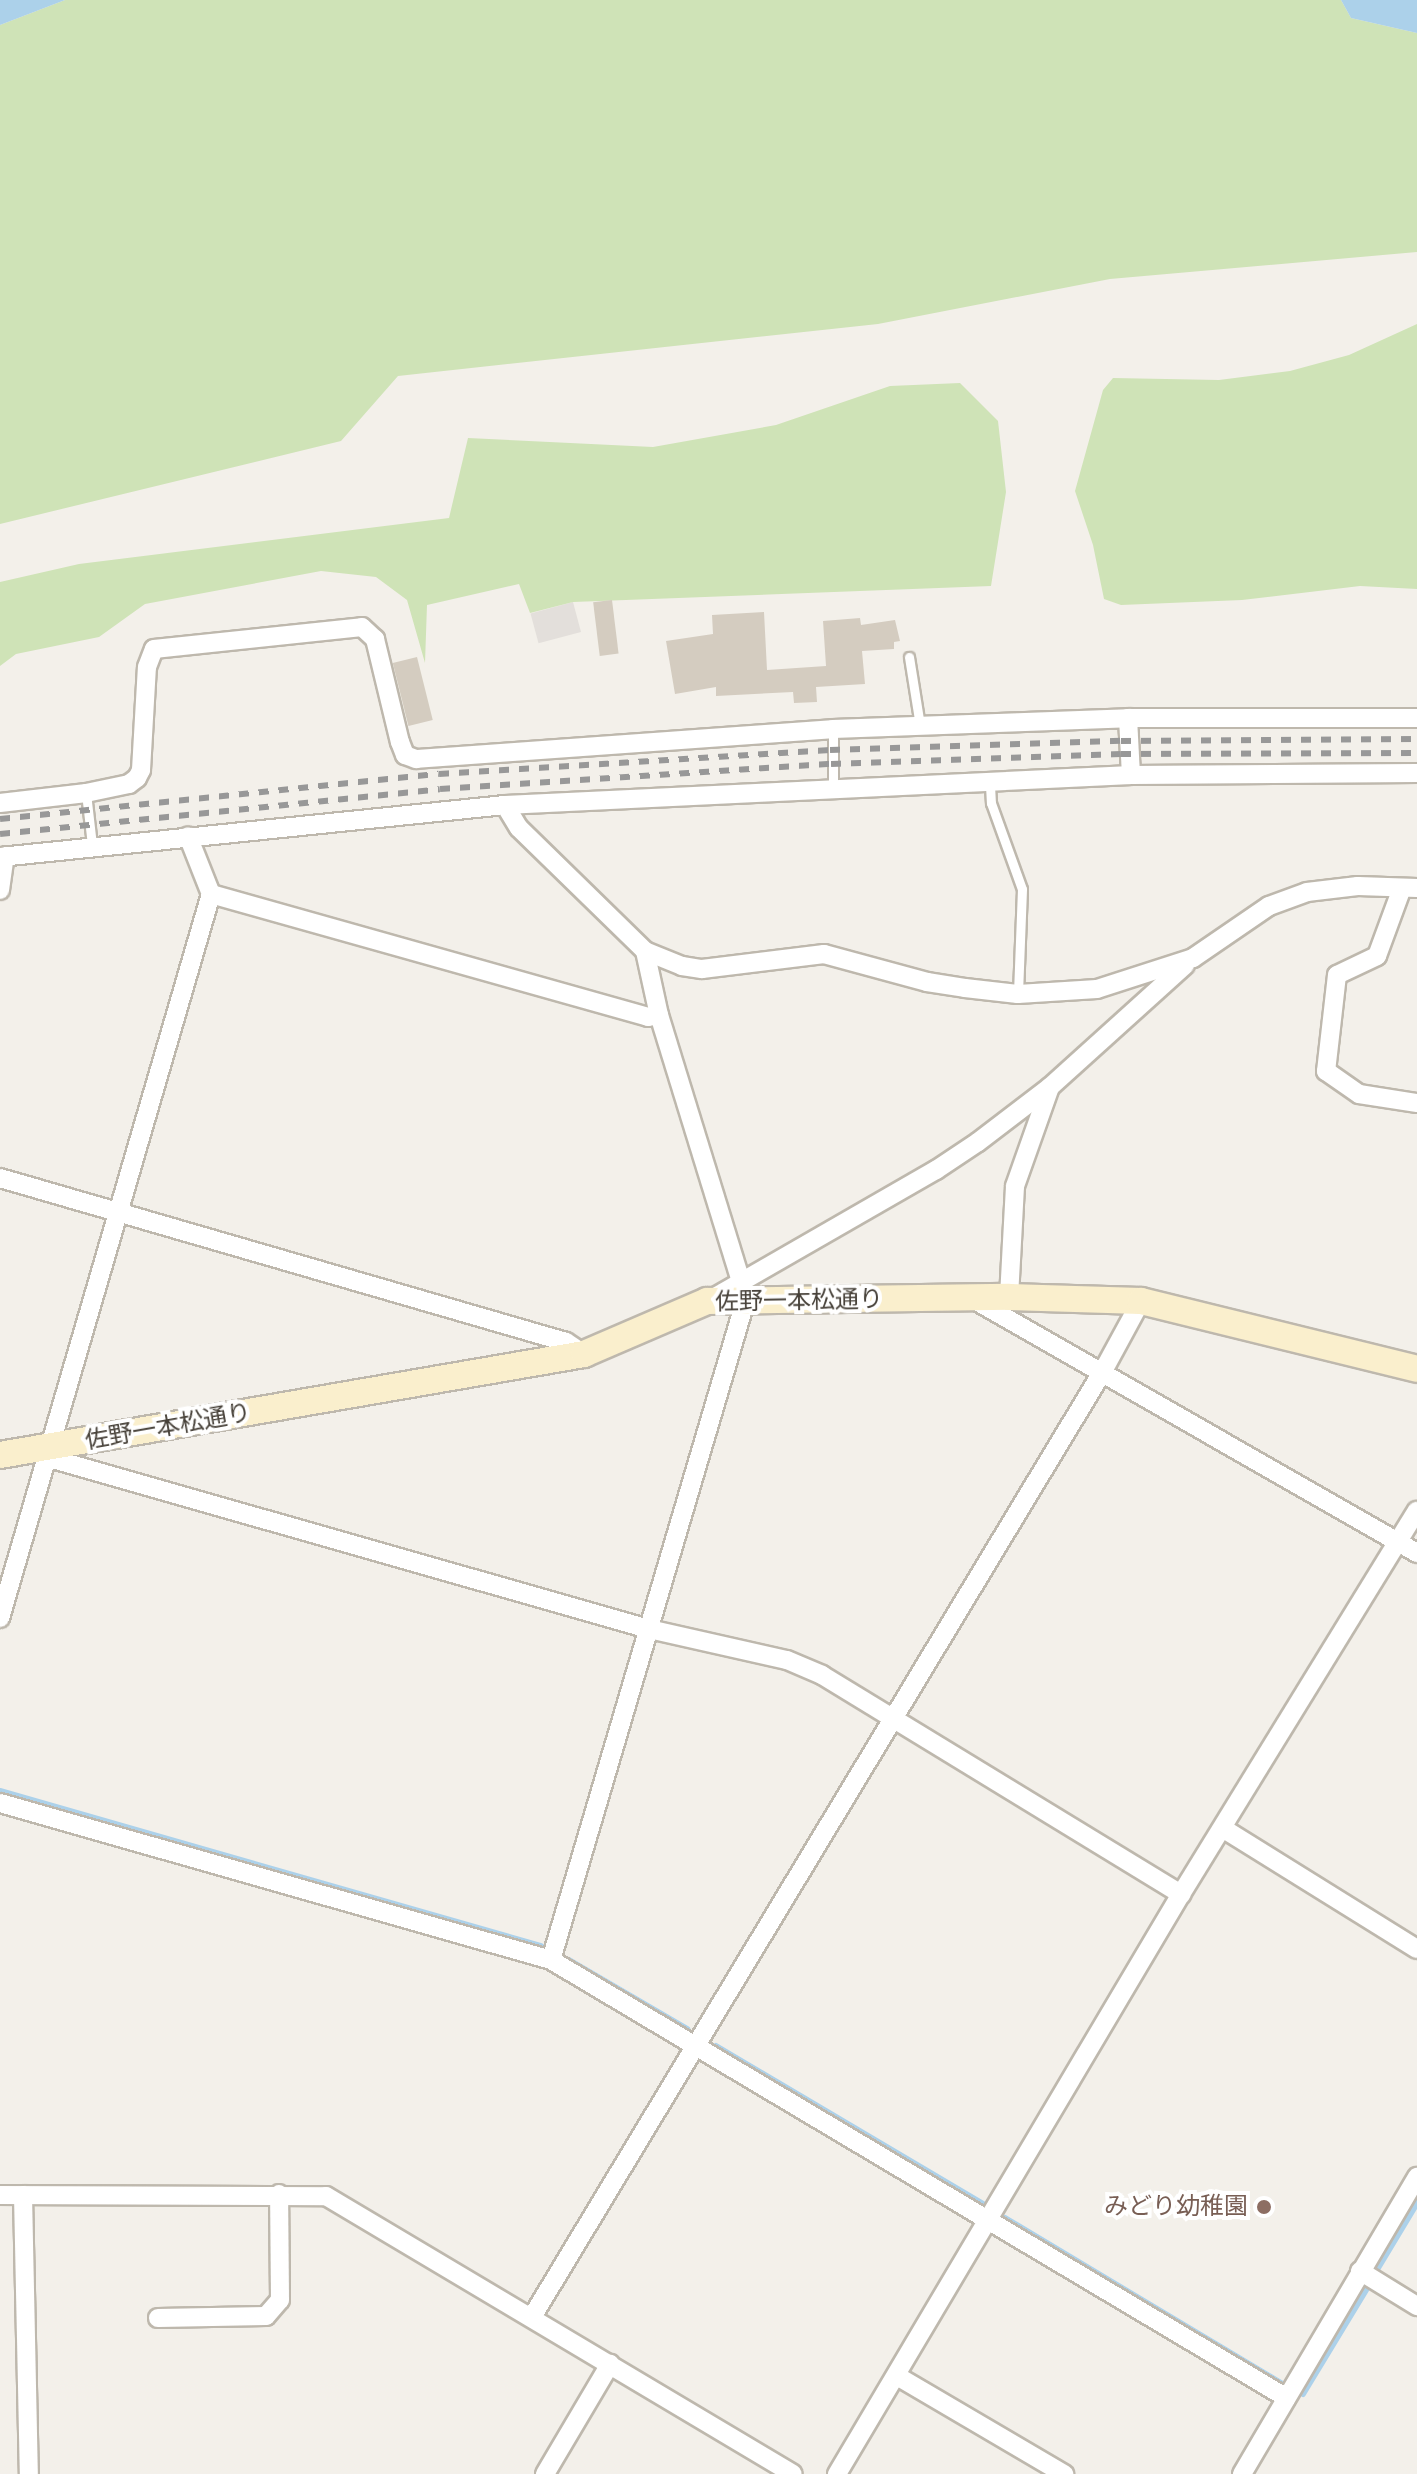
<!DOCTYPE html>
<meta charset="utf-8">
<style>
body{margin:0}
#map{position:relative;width:1417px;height:2474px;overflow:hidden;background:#f3f0ea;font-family:"Fira Sans","Noto Sans JP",sans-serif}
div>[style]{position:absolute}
.industrial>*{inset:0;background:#e3dfdb;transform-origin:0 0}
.green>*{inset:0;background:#cfe3b7}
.water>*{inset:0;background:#acd1ea}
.stream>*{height:6px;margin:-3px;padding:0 3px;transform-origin:3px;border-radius:3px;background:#acd1ea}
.building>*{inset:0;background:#d4ccc0;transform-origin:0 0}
.roads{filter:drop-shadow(2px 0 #beb8ad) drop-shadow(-2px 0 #beb8ad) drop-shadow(0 2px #beb8ad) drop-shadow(0 -2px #beb8ad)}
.lane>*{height:9px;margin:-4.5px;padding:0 4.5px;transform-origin:4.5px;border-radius:4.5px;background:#fff}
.street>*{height:18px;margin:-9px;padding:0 9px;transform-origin:9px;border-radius:9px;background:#fff}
.secondary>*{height:26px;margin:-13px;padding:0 13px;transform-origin:13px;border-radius:13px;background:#faefcd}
.rail>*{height:6px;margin-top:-3px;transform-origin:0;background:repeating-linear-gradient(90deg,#989898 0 10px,transparent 0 20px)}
.dots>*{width:22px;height:22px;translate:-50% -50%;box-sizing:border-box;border:4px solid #fff;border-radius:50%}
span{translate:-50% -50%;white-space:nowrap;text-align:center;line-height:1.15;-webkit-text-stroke:8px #fff;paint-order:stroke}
.street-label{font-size:24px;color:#474139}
.education-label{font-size:24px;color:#785e54}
.right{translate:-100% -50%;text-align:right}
</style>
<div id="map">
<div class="industrial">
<div style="left:573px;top:602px;width:31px;height:44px;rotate:75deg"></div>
</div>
<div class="green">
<div style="clip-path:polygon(65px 0,1341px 0,1351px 18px,1417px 33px,1417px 252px,1110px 279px,878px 324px,398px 376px,341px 441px,0 524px,0 25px)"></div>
<div style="clip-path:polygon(1417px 324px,1417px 589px,1360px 586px,1242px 600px,1121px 605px,1104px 599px,1093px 545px,1075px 491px,1103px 390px,1113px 378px,1219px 380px,1290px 371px,1349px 355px)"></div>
<div style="clip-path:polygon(960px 383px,998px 421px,1006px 492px,991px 586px,573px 602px,530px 613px,519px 584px,427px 605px,425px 663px,407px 600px,376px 577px,321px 571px,145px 604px,99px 637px,16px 654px,0 666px,0 582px,79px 564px,449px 518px,468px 438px,653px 447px,776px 425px,890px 386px)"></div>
</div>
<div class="water">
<div style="clip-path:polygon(0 0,65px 0,0 25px)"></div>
<div style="clip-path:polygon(1341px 0,1417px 0,1417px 33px,1351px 18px)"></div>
</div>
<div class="stream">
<div style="left:0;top:1791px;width:563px;rotate:15.99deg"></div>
<div style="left:569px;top:1960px;width:137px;rotate:30.3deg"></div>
<div style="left:716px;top:2046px;width:310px;rotate:30.6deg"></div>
<div style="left:1005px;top:2218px;width:322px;rotate:30.9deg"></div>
<div style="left:1378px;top:2268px;width:76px;rotate:-59deg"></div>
<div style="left:1303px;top:2394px;width:122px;rotate:-58.8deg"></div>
</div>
<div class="building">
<div style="left:612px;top:600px;width:54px;height:19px;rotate:83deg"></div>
<div style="clip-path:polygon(764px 612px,767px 670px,826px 666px,823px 621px,860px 618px,861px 625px,895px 620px,900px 641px,894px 642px,894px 649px,862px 651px,865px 684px,816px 687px,817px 702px,794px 703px,793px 692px,716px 696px,716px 687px,675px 694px,666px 641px,713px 634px,712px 615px)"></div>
<div style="left:417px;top:657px;width:65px;height:25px;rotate:76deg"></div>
</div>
<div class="roads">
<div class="lane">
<div style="left:909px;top:657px;width:70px;rotate:80.9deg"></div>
<div style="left:990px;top:785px;width:18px;rotate:87deg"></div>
<div style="left:991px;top:803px;width:91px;rotate:70.2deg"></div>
<div style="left:1022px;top:889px;width:105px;rotate:92.2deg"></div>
<div style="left:833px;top:788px;width:59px;rotate:-90deg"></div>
<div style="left:86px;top:793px;width:52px;rotate:83.4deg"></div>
</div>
<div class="street">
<div style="left:1128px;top:718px;width:57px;rotate:87deg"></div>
<div style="left:0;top:803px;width:87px;rotate:-6.6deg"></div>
<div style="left:86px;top:793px;width:44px;rotate:-11.8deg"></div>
<div style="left:129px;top:784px;width:10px;rotate:-37deg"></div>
<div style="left:137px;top:778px;width:9px;rotate:-63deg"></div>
<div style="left:141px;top:770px;width:103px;rotate:-86.7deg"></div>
<div style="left:147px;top:667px;width:19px;rotate:-69deg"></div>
<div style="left:154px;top:649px;width:209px;rotate:-6deg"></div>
<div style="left:362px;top:627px;width:18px;rotate:43deg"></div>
<div style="left:375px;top:639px;width:106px;rotate:76.4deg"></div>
<div style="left:400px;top:742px;width:14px;rotate:69deg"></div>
<div style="left:405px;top:755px;width:12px;rotate:20deg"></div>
<div style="left:416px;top:759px;width:418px;rotate:-4.1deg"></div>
<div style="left:833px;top:729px;width:295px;rotate:-2.1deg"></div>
<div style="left:1128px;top:718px;width:289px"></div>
<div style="left:505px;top:805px;width:27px;rotate:59deg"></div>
<div style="left:519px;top:828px;width:176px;rotate:44.3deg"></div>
<div style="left:645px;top:951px;width:40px;rotate:22deg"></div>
<div style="left:682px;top:966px;width:20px;rotate:9deg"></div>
<div style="left:702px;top:969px;width:123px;rotate:-7deg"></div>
<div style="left:824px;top:954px;width:107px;rotate:15.2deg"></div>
<div style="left:927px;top:982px;width:38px;rotate:9deg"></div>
<div style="left:965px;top:988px;width:53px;rotate:6.5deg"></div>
<div style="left:1018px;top:994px;width:79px;rotate:-3.6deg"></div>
<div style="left:1097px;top:989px;width:101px;rotate:-17.9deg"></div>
<div style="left:1193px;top:958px;width:92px;rotate:-34.4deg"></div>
<div style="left:1269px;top:906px;width:40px;rotate:-20.2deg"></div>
<div style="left:1307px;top:892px;width:51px;rotate:-6.7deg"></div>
<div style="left:1358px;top:886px;width:59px;rotate:1.9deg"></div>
<div style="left:0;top:857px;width:508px;rotate:-5.88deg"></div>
<div style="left:505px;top:805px;width:627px;rotate:-2.74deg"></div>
<div style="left:1131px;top:775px;width:286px;rotate:-0.4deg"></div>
<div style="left:1402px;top:888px;width:72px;rotate:110.2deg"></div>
<div style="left:1377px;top:956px;width:44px;rotate:154.6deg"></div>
<div style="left:1337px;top:975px;width:97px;rotate:96.5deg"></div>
<div style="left:1326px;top:1071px;width:40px;rotate:34.9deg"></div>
<div style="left:1359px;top:1094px;width:59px;rotate:8.8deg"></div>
<div style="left:0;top:890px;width:34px;rotate:-82deg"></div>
<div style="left:211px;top:894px;width:454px;rotate:15.7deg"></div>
<div style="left:648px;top:1017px;width:11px;rotate:-10deg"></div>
<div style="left:645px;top:951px;width:66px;rotate:77.7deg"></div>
<div style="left:659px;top:1015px;width:276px;rotate:72.9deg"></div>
<div style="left:0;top:1178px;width:589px;rotate:16.16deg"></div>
<div style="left:566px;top:1342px;width:22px;rotate:34deg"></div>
<div style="left:1009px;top:1297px;width:111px;rotate:-86.9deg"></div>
<div style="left:1015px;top:1186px;width:105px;rotate:-70.5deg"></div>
<div style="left:973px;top:1299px;width:512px;rotate:29.77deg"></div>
<div style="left:708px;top:1301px;width:263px;rotate:-29.9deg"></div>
<div style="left:936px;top:1170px;width:50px;rotate:-33.7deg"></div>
<div style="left:978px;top:1142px;width:91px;rotate:-37.4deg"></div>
<div style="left:1050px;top:1087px;width:182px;rotate:-42.1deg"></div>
<div style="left:49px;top:1458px;width:624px;rotate:15.91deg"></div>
<div style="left:649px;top:1629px;width:141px;rotate:12.7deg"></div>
<div style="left:787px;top:1660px;width:38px;rotate:23deg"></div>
<div style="left:822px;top:1675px;width:421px;rotate:31.4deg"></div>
<div style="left:0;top:1618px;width:754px;rotate:-73.75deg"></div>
<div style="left:211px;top:894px;width:62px;rotate:-111.6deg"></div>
<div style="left:0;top:1803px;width:573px;rotate:15.9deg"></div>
<div style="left:551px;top:1960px;width:856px;rotate:30.76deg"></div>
<div style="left:1224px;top:1829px;width:227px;rotate:31.9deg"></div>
<div style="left:551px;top:1960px;width:686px;rotate:-73.57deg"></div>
<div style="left:0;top:2195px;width:326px;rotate:0.2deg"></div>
<div style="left:326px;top:2196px;width:543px;rotate:30.76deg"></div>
<div style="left:23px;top:2195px;width:279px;rotate:88.8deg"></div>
<div style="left:1360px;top:2271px;width:67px;rotate:31.6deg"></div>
<div style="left:532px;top:2317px;width:1105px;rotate:-58.89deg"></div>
<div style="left:1103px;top:1371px;width:80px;rotate:-61.5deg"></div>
<div style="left:158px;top:2318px;width:108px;rotate:-1.1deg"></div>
<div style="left:266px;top:2316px;width:21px;rotate:-49deg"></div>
<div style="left:280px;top:2300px;width:106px;rotate:-90.5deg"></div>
<div style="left:897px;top:2376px;width:194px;rotate:30.4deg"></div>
<div style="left:545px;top:2474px;width:128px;rotate:-59.4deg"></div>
<div style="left:837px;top:2474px;width:674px;rotate:-59.33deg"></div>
<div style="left:1181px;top:1894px;width:450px;rotate:-58.4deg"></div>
<div style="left:1242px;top:2474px;width:345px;rotate:-59.5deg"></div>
</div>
<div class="secondary">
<div style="left:0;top:1455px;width:593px;rotate:-9.81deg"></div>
<div style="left:584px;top:1354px;width:134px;rotate:-23.3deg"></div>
<div style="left:707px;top:1301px;width:302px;rotate:-0.8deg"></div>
<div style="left:1009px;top:1297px;width:132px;rotate:1.7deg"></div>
<div style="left:1141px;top:1301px;width:284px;rotate:13.8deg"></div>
</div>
</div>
<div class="rail">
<div style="left:0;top:819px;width:441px;rotate:-5.9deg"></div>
<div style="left:439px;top:774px;width:392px;rotate:-3.5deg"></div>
<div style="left:830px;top:750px;width:291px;rotate:-1.8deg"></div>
<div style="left:1121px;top:741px;width:296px;rotate:-0.4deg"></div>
<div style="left:0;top:834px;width:442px;rotate:-5.8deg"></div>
<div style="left:440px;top:789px;width:392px;rotate:-3.7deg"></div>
<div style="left:831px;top:764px;width:290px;rotate:-2deg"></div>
<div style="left:1121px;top:754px;width:296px;rotate:-0.2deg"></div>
</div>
<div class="dots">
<div style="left:1264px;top:2207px;background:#8d6e63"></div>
</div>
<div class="street-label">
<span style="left:799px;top:1301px;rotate:-1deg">佐野一本松通り</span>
<span style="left:168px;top:1427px;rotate:-10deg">佐野一本松通り</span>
</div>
<div class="education-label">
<span class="right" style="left:1248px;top:2207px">みどり幼稚園</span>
</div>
</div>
